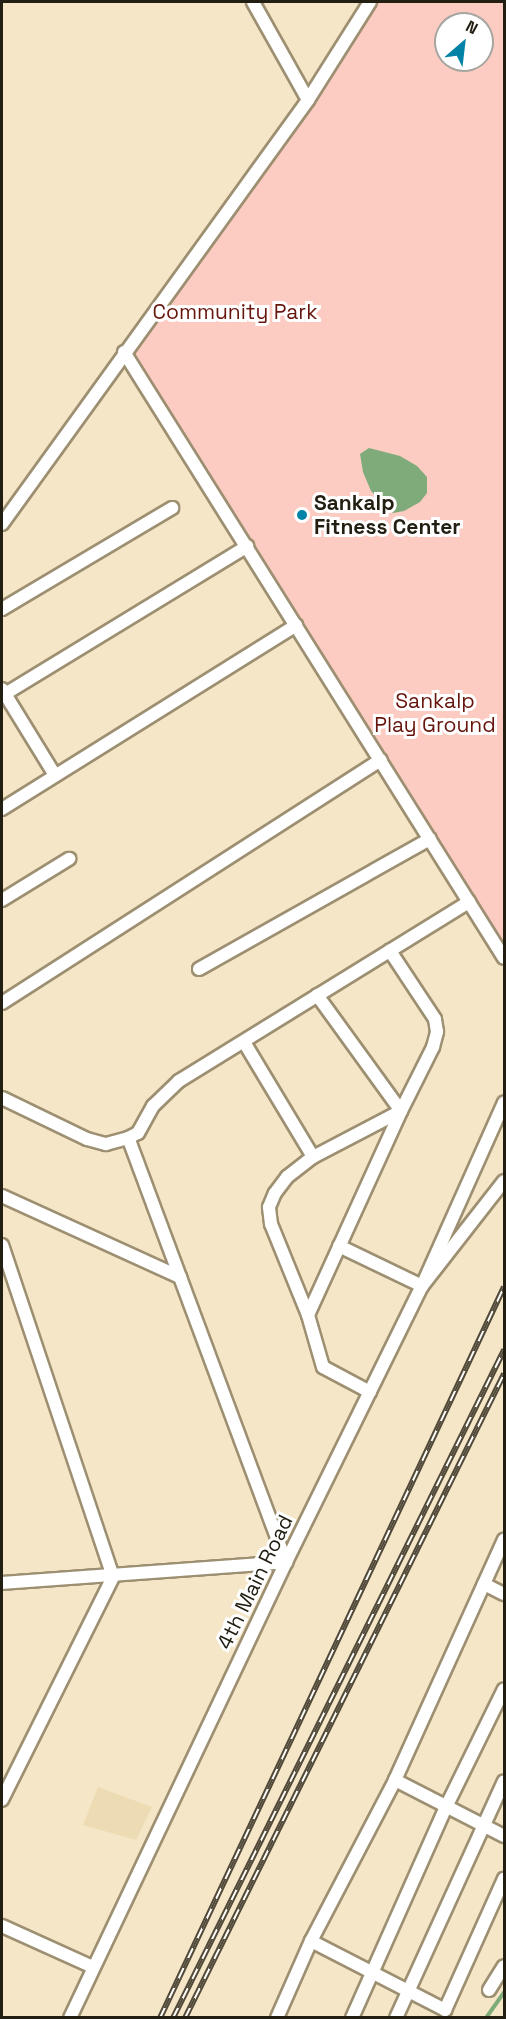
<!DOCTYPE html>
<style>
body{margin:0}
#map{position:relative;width:506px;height:2019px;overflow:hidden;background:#f5e6c7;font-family:"Space Grotesk",sans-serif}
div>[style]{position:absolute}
.built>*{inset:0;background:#eddbb4}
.green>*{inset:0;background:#fcccc3}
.water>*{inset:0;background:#7faa79}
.stream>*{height:4px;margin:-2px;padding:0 2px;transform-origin:2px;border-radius:2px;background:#7faa79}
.roads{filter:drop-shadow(2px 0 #9d8f71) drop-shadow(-2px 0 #9d8f71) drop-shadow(0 2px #9d8f71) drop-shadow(0 -2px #9d8f71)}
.street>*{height:12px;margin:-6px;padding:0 6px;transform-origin:6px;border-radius:6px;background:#fff}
.rail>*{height:6px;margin-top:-3px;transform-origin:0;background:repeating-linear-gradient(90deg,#fff 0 11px,#504939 0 22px);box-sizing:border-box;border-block:2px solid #504939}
.dots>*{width:16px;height:16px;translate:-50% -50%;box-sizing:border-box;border:3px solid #fff;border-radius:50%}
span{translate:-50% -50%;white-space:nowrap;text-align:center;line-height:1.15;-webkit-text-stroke:6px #fff;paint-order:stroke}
.park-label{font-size:21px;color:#67160e}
.poi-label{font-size:21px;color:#231e12;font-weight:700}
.left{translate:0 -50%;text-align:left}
.street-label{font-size:21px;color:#231e12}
.frame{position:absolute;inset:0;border:3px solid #231e12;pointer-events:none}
.north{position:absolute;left:434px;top:12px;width:60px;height:60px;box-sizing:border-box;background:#fff;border:2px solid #a7a5a0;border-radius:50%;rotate:28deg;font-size:16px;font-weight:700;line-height:24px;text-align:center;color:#231e12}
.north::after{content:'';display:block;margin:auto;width:21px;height:27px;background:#0083a6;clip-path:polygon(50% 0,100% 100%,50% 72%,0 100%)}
</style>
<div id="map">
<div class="built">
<div style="clip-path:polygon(98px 1787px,152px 1807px,136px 1840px,83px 1825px)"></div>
</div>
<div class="green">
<div style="clip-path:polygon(evenodd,378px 2px,504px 2px,504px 946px,131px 351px,312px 104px,378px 2px,446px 24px,482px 24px,482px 60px,446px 60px,446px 24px)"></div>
</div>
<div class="water">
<div style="clip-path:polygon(369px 448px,400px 456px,417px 466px,427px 477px,427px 493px,420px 502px,404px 511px,393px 513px,371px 491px,363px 472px,360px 454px)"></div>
</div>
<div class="stream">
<div style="left:486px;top:2018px;width:32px;rotate:-55deg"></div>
</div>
<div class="roads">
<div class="street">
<div style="left:253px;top:2px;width:112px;rotate:60.7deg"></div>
<div style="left:124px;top:352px;width:715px;rotate:57.91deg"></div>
<div style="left:2px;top:524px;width:523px;rotate:-54.18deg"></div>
<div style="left:308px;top:100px;width:116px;rotate:-57.7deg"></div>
<div style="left:2px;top:609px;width:198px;rotate:-30.7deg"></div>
<div style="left:2px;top:689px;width:101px;rotate:58.4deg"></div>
<div style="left:5px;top:694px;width:284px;rotate:-31.4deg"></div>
<div style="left:2px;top:809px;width:347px;rotate:-32deg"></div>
<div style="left:2px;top:900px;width:79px;rotate:-31.5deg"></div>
<div style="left:199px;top:969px;width:265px;rotate:-29.4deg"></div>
<div style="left:2px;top:1003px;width:450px;rotate:-32.7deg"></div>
<div style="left:244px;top:1042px;width:134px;rotate:59deg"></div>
<div style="left:2px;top:1098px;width:94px;rotate:25.8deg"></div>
<div style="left:87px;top:1139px;width:20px;rotate:15deg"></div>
<div style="left:106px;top:1144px;width:23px;rotate:-15deg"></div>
<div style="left:128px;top:1138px;width:11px;rotate:-27deg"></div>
<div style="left:138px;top:1133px;width:31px;rotate:-61deg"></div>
<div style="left:153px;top:1106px;width:36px;rotate:-44deg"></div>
<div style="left:179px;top:1081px;width:341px;rotate:-31.7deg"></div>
<div style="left:2px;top:1196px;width:196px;rotate:24.5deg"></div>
<div style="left:2px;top:1245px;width:350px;rotate:71.5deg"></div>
<div style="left:113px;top:1577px;width:249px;rotate:116.5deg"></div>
<div style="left:339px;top:1246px;width:92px;rotate:25.7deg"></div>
<div style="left:422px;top:1286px;width:201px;rotate:-65.9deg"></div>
<div style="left:308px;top:1315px;width:98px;rotate:-112.1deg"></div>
<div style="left:271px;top:1224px;width:17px;rotate:-97deg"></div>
<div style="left:269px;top:1207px;width:15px;rotate:-67deg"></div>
<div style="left:275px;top:1193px;width:20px;rotate:-53deg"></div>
<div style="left:287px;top:1177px;width:33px;rotate:-38deg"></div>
<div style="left:313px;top:1157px;width:99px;rotate:-27.6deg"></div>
<div style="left:401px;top:1111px;width:143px;rotate:-125.9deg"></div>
<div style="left:370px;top:1392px;width:53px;rotate:-152deg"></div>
<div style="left:323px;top:1367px;width:54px;rotate:-106.1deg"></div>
<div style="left:308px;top:1315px;width:224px;rotate:-65.5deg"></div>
<div style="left:401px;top:1111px;width:72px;rotate:-63.4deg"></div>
<div style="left:433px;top:1047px;width:16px;rotate:-75deg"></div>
<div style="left:437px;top:1032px;width:13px;rotate:-99deg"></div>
<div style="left:435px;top:1019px;width:82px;rotate:-123.5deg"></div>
<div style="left:2px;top:1583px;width:285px;rotate:-4.2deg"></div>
<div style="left:286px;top:1562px;width:452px;rotate:-110.4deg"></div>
<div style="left:484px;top:1584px;width:22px;rotate:27deg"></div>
<div style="left:395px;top:1780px;width:123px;rotate:27.2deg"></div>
<div style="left:2px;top:1926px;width:100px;rotate:24.3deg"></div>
<div style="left:311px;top:1941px;width:151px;rotate:27.2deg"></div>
<div style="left:445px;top:2010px;width:144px;rotate:-65.8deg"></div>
<div style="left:489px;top:1990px;width:28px;rotate:-58deg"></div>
<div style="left:70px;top:2018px;width:505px;rotate:-64.65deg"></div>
<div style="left:286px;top:1562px;width:308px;rotate:-63.8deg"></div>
<div style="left:422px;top:1286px;width:133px;rotate:-52deg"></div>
<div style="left:277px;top:2018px;width:84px;rotate:-66.2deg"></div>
<div style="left:311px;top:1941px;width:182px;rotate:-62.4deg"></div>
<div style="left:395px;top:1780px;width:264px;rotate:-65.6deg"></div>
<div style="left:352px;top:2018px;width:231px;rotate:-66deg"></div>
<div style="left:446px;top:1807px;width:131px;rotate:-63.8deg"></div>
<div style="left:396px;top:2018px;width:260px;rotate:-65.5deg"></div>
</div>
</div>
<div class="rail">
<div style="left:160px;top:2018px;width:808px;rotate:-64.8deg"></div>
<div style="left:173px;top:2018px;width:746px;rotate:-63.64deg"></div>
<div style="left:185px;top:2018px;width:719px;rotate:-63.65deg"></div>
</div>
<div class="dots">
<div style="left:302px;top:515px;background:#0083a6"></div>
</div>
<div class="park-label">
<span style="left:235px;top:312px">Community Park</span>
<span style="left:435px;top:713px">Sankalp<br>Play Ground</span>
</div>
<div class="poi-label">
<span class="left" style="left:314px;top:515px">Sankalp<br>Fitness Center</span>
</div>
<div class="street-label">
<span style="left:255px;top:1582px;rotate:-64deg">4th Main Road</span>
</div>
<div class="frame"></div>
<div class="north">N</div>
</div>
